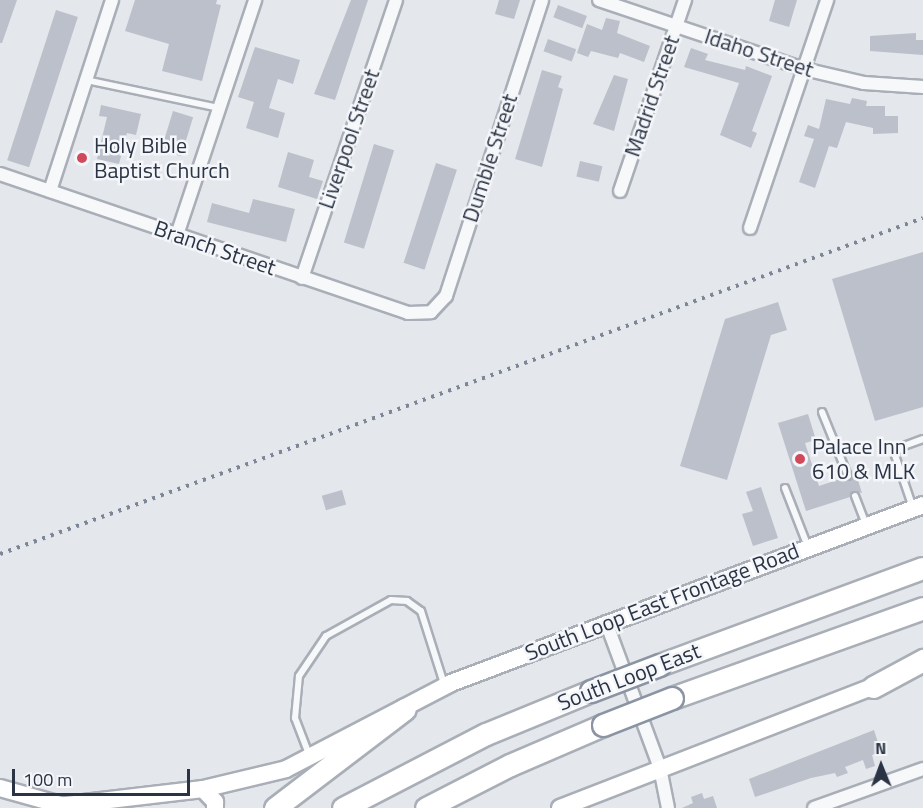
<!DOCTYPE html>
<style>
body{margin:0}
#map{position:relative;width:923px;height:808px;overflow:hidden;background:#e4e7ec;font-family:"Titillium Web",sans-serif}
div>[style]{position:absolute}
.building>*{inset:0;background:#bbc0ca;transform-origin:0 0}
.roads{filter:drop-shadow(2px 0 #a9aeb7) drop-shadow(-2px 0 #a9aeb7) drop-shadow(0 2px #a9aeb7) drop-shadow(0 -2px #a9aeb7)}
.service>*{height:6px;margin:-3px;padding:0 3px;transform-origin:3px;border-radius:3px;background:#f7f8fa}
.minor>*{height:12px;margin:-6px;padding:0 6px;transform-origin:6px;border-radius:6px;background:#f7f8fa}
.secondary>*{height:16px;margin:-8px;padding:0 8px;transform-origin:8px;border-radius:8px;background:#fff}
.motorway>*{height:21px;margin:-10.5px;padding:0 10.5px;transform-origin:10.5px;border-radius:10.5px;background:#fff}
.rail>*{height:4px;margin-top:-2px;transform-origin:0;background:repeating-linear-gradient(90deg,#7d8696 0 3px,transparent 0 9px)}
.bridges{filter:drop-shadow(2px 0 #8b94a3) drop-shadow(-2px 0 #8b94a3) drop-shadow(0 2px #8b94a3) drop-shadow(0 -2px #8b94a3)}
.motorway-bridge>*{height:21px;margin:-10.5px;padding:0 10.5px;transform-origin:10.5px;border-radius:10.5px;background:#fff}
.dots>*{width:16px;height:16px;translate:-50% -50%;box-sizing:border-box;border:3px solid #f4f6f9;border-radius:50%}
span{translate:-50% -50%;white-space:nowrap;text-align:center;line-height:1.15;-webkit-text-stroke:5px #f4f6f9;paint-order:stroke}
.street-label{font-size:22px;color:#2b3445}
.poi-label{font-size:22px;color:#2b3445}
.left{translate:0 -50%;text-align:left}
.north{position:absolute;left:851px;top:736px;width:60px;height:60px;-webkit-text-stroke:4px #f4f6f9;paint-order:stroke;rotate:359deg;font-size:16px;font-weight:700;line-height:24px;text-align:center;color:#2b3445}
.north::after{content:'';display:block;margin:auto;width:21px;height:27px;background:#2b3445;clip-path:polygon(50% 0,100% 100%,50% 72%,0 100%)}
.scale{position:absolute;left:12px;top:769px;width:178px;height:27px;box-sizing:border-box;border:3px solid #2b3445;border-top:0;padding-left:8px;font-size:18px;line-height:21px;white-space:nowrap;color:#2b3445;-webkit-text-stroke:4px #f4f6f9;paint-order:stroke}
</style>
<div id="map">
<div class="building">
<div style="clip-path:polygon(0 0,17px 0,2px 43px,0 43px)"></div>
<div style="clip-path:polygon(135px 0,217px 0,216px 4px,221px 5px,202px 81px,162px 71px,169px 44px,125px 31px)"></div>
<div style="clip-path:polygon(351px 0,368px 0,335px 100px,314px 94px)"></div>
<div style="clip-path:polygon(499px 0,520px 0,514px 19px,495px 14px)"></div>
<div style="clip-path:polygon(775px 0,797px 0,789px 27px,769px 21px)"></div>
<div style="left:558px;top:5px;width:31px;height:13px;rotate:21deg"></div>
<div style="left:56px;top:10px;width:23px;height:158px;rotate:18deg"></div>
<div style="clip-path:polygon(606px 18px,620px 21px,617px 33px,650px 46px,644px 62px,620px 53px,618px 58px,591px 51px,588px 57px,577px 53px,587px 24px,602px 30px)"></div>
<div style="clip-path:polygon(916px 33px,916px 40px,923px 40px,923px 55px,870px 51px,870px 36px)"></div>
<div style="left:548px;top:39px;width:30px;height:13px;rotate:20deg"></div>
<div style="clip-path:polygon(255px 47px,300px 60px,293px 84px,278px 79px,269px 108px,285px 113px,278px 138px,246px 128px,254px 102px,238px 97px)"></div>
<div style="clip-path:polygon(691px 48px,708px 54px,705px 60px,745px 70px,746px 66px,772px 76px,752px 131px,757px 133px,751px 148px,720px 135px,739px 83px,684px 67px)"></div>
<div style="clip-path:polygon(542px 70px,562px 76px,558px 87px,563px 89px,542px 167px,515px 159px)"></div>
<div style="clip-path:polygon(614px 75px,628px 79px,614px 131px,593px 124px)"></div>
<div style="clip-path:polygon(852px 98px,867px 101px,866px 106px,885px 106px,885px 116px,898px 116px,898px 133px,873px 134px,873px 128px,846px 122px,837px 148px,829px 146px,815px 188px,799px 182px,814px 139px,804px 136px,808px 125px,819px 129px,826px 99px,850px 104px)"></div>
<div style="clip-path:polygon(101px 105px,141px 114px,136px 135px,127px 133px,119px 164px,97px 159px,107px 117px,99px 116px)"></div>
<div style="left:173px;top:111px;width:21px;height:41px;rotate:17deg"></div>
<div style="left:374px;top:144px;width:21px;height:103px;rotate:17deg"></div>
<div style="clip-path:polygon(288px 152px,314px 160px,309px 177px,323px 181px,317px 199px,278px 187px)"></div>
<div style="left:580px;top:161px;width:23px;height:16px;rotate:13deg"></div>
<div style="left:436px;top:163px;width:22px;height:105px;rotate:18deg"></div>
<div style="clip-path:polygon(253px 199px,295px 209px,286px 242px,207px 222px,212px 203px,249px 213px)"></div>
<div style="clip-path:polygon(923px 252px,923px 407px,875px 421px,832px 279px)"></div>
<div style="clip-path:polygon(778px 302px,787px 330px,771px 335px,727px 480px,680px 466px,725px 319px)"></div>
<div style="clip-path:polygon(808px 414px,816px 440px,805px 443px,819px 486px,843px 478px,849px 481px,856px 474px,862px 493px,854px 491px,850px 497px,806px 511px,778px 423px)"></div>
<div style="clip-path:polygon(761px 487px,778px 538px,753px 546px,742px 514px,753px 511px,746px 492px)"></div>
<div style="left:342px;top:490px;width:15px;height:21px;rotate:74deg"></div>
<div style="clip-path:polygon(874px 730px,881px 752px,872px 755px,875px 766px,866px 769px,863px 760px,845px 767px,848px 773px,837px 777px,835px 773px,811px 778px,755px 797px,749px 779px)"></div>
<div style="clip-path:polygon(702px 793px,704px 799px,713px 796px,717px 808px,682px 808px,693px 803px,691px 797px)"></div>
</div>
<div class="roads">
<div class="service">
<div style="left:86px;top:80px;width:136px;rotate:11.9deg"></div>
<div style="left:822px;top:412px;width:69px;rotate:67.9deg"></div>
<div style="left:785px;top:488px;width:63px;rotate:68.7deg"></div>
<div style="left:855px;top:496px;width:31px;rotate:69deg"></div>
<div style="left:913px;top:508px;width:56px;rotate:-108.8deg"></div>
<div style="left:895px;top:455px;width:10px;rotate:-53deg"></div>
<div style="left:901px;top:447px;width:23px;rotate:-20deg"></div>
<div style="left:310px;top:757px;width:42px;rotate:-111deg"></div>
<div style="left:295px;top:718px;width:42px;rotate:-84.6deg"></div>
<div style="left:299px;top:676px;width:48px;rotate:-56deg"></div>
<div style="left:326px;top:636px;width:74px;rotate:-29deg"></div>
<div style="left:391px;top:600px;width:16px;rotate:4deg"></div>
<div style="left:407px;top:601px;width:17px;rotate:36deg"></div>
<div style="left:421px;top:611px;width:77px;rotate:72.5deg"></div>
</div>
<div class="minor">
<div style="left:599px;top:0;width:216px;rotate:18.6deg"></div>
<div style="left:804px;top:69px;width:62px;rotate:13.1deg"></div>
<div style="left:864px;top:83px;width:59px;rotate:3.9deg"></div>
<div style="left:0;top:174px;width:431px;rotate:18.8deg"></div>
<div style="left:408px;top:313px;width:23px;rotate:-2deg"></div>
<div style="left:431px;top:312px;width:22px;rotate:-47deg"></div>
<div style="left:446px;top:296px;width:311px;rotate:-72deg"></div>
<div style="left:50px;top:191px;width:201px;rotate:-72deg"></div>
<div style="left:620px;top:191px;width:202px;rotate:-71.2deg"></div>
<div style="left:750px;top:228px;width:241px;rotate:-71.3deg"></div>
<div style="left:177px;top:235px;width:248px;rotate:-71.6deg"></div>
<div style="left:302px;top:278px;width:293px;rotate:-71.3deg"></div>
<div style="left:606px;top:622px;width:156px;rotate:69.7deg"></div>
<div style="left:660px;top:768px;width:41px;rotate:78.7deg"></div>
<div style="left:814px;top:808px;width:116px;rotate:-19.7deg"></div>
</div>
<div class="secondary">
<div style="left:0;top:788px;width:71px;rotate:15.6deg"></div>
<div style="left:203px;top:789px;width:18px;rotate:47deg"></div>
<div style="left:215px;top:802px;width:6px;rotate:90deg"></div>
<div style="left:58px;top:806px;width:146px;rotate:-6.7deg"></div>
<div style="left:203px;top:789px;width:85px;rotate:-13.5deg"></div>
<div style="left:286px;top:769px;width:186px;rotate:-27.5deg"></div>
<div style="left:451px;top:683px;width:504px;rotate:-20.66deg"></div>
<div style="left:560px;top:808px;width:346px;rotate:-21.2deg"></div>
</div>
<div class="motorway">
<div style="left:659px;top:665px;width:281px;rotate:-20.2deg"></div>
<div style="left:873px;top:687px;width:57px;rotate:-28.4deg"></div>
<div style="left:672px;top:698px;width:267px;rotate:-19.7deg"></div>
<div style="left:275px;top:808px;width:163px;rotate:-37.3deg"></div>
<div style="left:343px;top:808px;width:161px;rotate:-27.4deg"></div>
<div style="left:486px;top:734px;width:113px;rotate:-22.3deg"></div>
<div style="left:426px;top:808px;width:94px;rotate:-27.1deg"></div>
<div style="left:510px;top:765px;width:101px;rotate:-23.3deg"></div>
</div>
</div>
<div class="rail">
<div style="left:0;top:554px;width:982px;rotate:-20deg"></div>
</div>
<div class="bridges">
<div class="motorway-bridge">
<div style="left:591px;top:691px;width:73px;rotate:-20.9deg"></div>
<div style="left:603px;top:725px;width:74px;rotate:-21.4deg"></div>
</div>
</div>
<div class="dots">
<div style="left:82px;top:158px;background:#d1495b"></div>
<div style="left:800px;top:459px;background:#d1495b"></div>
</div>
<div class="street-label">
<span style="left:759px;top:53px;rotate:18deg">Idaho Street</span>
<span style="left:652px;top:96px;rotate:-71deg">Madrid Street</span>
<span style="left:349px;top:139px;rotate:-71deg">Liverpool Street</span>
<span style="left:490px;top:158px;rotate:-72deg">Dumble Street</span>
<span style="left:215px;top:248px;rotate:19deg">Branch Street</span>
<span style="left:662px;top:602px;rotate:-21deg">South Loop East Frontage Road</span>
<span style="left:629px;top:677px;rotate:-21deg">South Loop East</span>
</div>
<div class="poi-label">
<span class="left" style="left:94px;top:158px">Holy Bible<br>Baptist Church</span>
<span class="left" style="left:812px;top:459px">Palace Inn<br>610 &amp; MLK</span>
</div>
<div class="north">N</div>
<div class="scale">100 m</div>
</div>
